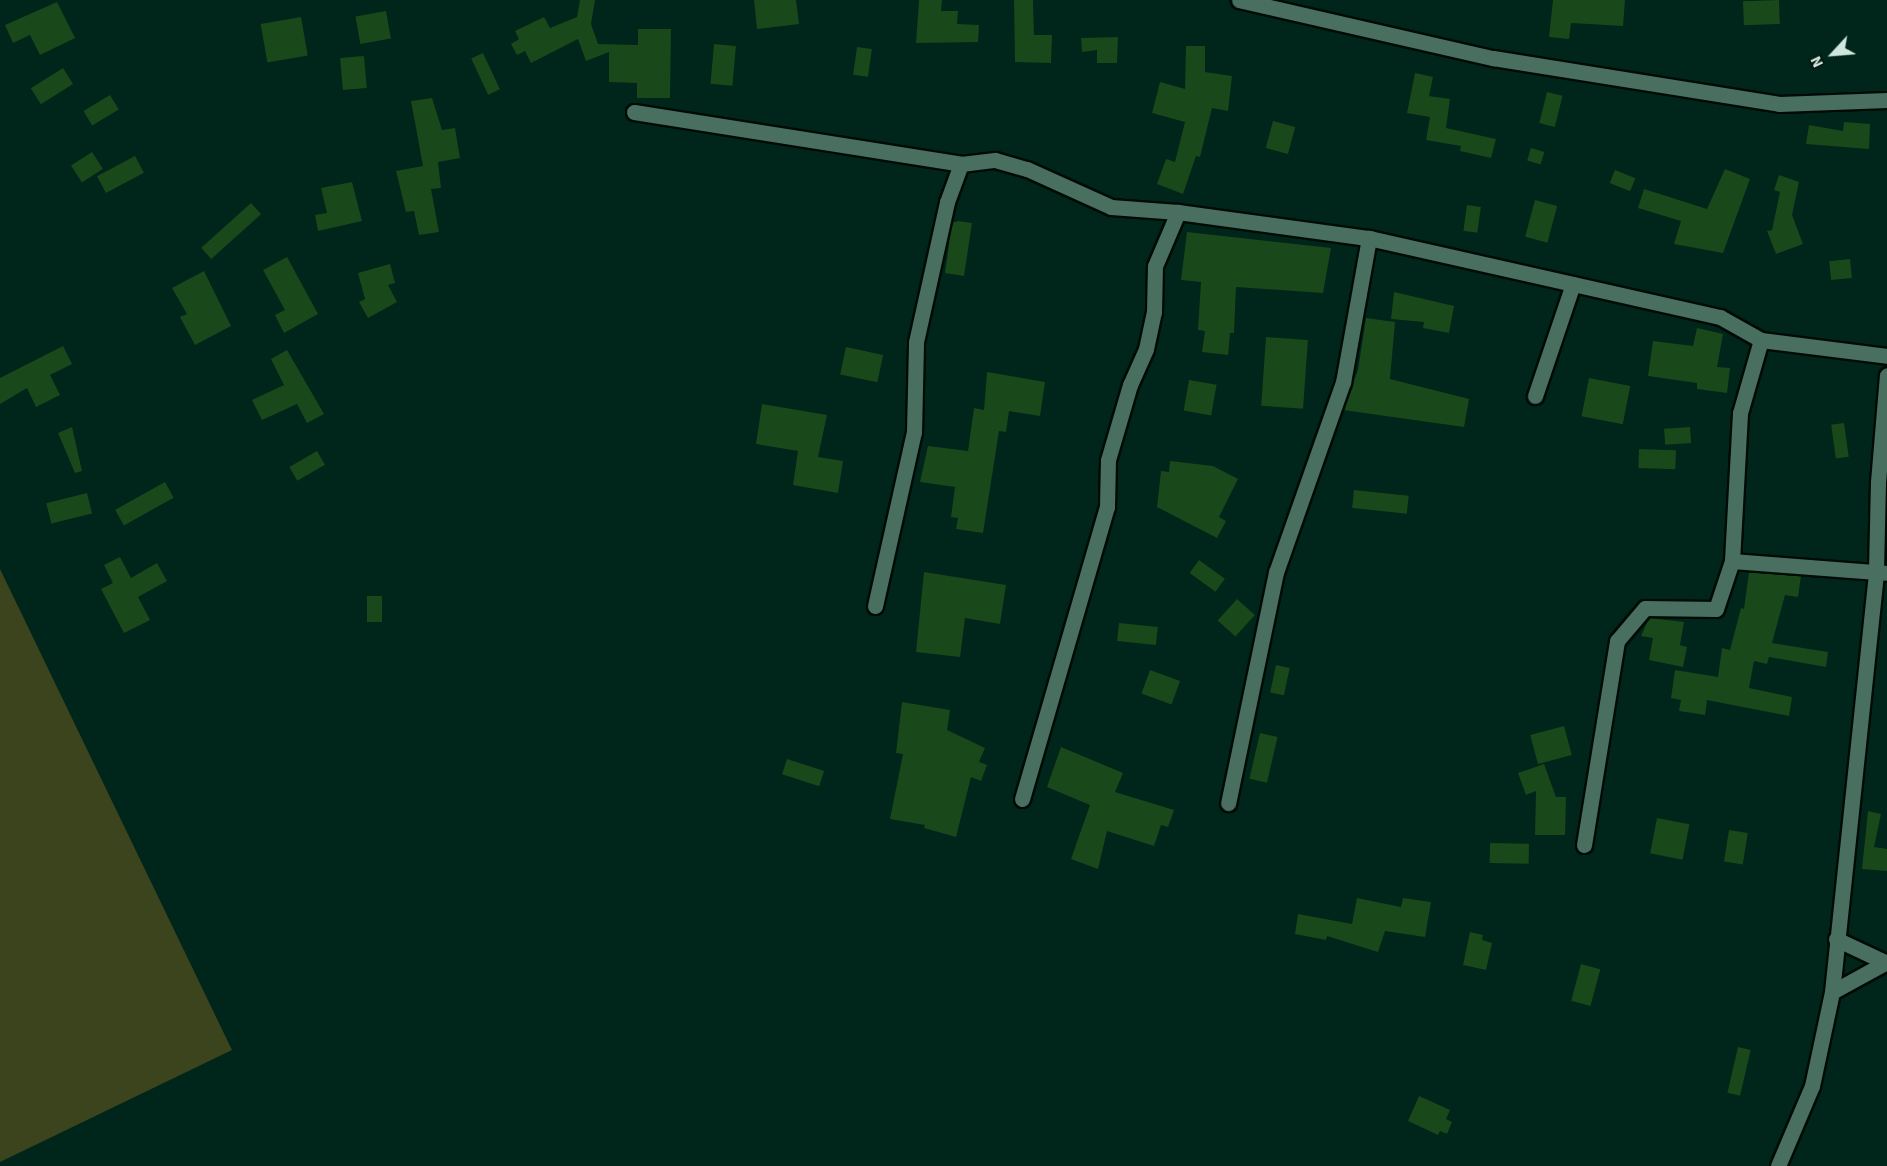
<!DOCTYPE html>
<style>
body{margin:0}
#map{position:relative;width:1887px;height:1166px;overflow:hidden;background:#00251a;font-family:"Source Sans 3",sans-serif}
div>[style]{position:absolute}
.green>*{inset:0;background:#3c441d}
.building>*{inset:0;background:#19481b;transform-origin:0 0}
.roads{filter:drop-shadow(2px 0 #000b06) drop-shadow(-2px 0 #000b06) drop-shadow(0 2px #000b06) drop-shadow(0 -2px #000b06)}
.minor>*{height:15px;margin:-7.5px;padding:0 7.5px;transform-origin:7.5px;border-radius:7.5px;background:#496f61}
span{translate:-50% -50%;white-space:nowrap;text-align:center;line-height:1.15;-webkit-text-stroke:6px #001a11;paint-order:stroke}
.north{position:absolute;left:1803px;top:24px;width:60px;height:60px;-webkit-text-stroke:4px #001a11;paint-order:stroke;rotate:244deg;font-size:16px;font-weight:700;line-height:24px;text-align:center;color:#d0e5dc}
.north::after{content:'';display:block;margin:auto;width:21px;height:27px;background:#d0e5dc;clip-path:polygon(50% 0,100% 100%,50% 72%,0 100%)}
</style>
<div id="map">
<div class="green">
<div style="clip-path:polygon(0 569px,232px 1050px,0 1162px)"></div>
</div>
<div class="building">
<div style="clip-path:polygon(580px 0,595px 0,591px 24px,598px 44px,638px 45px,638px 29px,671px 29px,670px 98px,637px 98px,637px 83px,609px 82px,609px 52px,586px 61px,578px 39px,531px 63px,525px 51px,517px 55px,511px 44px,519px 39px,515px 31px,544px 17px,550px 28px,577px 17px)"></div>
<div style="clip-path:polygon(754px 0,796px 0,799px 24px,757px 29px)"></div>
<div style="clip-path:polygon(919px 0,942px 0,941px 11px,958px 11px,957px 24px,979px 25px,978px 42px,916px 43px)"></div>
<div style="clip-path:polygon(1014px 0,1033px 0,1034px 35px,1052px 35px,1051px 63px,1015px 62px)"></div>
<div style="clip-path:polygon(1553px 0,1625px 0,1623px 26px,1571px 23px,1569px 39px,1549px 37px)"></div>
<div style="left:1779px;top:0;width:24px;height:36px;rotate:88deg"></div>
<div style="clip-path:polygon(57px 2px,75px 38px,40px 55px,30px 35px,13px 43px,5px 25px)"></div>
<div style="left:386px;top:11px;width:28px;height:31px;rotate:80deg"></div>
<div style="left:301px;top:17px;width:39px;height:41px;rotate:80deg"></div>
<div style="clip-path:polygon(1118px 37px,1117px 63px,1097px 63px,1097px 50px,1082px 52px,1081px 38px)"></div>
<div style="left:714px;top:44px;width:22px;height:40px;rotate:5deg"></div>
<div style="clip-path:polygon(1186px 46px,1205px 46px,1205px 72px,1232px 76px,1228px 111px,1212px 108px,1200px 157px,1196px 156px,1183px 194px,1157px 184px,1166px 159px,1175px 162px,1185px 122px,1152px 113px,1160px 82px,1185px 89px)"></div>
<div style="left:857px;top:47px;width:15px;height:28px;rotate:8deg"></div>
<div style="left:483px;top:53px;width:40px;height:13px;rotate:65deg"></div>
<div style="left:364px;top:56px;width:32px;height:24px;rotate:85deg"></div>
<div style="left:63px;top:68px;width:19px;height:38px;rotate:58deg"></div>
<div style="clip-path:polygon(1415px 73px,1433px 77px,1429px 96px,1450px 99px,1446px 128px,1496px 139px,1491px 158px,1460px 151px,1461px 146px,1426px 140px,1430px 117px,1407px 113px)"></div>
<div style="left:1547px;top:92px;width:16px;height:32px;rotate:14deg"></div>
<div style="left:110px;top:95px;width:17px;height:31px;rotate:59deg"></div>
<div style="clip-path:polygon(432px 98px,442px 130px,455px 128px,460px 158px,438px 162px,441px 188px,431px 189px,439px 232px,419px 235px,414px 211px,406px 212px,396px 171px,423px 166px,411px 101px)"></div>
<div style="left:1273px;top:121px;width:23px;height:28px;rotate:15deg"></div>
<div style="clip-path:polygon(1844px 122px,1870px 124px,1869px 149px,1806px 144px,1809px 125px,1843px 131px)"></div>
<div style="left:1531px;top:148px;width:14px;height:13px;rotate:17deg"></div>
<div style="left:92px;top:152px;width:20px;height:25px;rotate:57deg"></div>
<div style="left:135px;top:156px;width:19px;height:43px;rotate:62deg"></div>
<div style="clip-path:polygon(1725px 169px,1750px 179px,1723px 253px,1674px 244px,1681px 221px,1638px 208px,1644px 189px,1707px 209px)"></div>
<div style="left:1615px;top:170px;width:22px;height:14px;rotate:22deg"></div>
<div style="clip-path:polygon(1779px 175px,1799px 182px,1792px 215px,1803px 244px,1776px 254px,1767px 231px,1772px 230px,1780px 192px,1774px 190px)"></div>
<div style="clip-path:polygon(352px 182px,362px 221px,318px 231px,315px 215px,327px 213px,321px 188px)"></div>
<div style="left:1535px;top:200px;width:23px;height:38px;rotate:15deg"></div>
<div style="left:251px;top:203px;width:15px;height:67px;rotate:48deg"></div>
<div style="left:1467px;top:205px;width:14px;height:26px;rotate:8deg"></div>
<div style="clip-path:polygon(958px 221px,972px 223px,964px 276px,945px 273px,952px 223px)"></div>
<div style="clip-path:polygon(1187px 232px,1331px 248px,1323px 293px,1236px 287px,1234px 333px,1230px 333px,1228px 355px,1202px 352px,1205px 331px,1198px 330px,1201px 282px,1181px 280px)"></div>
<div style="clip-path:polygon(287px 257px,318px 314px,284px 333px,275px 315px,285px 310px,263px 270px)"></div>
<div style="left:1850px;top:259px;width:19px;height:21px;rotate:84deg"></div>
<div style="clip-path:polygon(390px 264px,395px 283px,388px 285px,397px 302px,368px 318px,359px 302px,365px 299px,358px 273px)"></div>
<div style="clip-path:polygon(204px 271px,231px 326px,195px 345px,180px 317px,187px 314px,172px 288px)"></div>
<div style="clip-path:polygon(1394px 292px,1454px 306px,1449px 333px,1423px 328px,1424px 322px,1391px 319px)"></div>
<div style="clip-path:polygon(1366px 318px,1395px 322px,1390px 379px,1469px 399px,1464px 427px,1343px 410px,1358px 370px)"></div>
<div style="clip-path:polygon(1697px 328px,1723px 334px,1717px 367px,1730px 368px,1727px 393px,1697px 389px,1697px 383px,1648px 376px,1653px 341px,1693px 346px)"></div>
<div style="left:1266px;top:337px;width:42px;height:69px;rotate:4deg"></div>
<div style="clip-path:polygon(63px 346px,72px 364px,50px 375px,60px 395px,36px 407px,27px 388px,0 404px,0 378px)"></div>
<div style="left:846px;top:347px;width:38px;height:28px;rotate:12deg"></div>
<div style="clip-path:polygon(287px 350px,324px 414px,307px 423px,297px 404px,262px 420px,252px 400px,284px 385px,271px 359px)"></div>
<div style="clip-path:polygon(987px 372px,1045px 382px,1040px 416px,1009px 411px,1006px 432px,999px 431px,983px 533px,956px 529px,958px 518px,951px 517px,955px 487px,920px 482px,928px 446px,968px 451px,974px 408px,984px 410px)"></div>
<div style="left:1589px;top:378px;width:42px;height:39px;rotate:11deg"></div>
<div style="left:1189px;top:380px;width:28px;height:31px;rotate:10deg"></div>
<div style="clip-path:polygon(762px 404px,827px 415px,818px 457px,843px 461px,838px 493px,793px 485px,798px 451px,756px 444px)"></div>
<div style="left:1844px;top:423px;width:34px;height:13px;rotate:82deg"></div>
<div style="clip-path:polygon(72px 427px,82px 471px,75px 473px,58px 433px)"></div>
<div style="left:1690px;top:427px;width:16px;height:26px;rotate:86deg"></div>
<div style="left:1639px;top:449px;width:37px;height:19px;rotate:2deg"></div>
<div style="left:317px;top:451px;width:16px;height:32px;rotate:60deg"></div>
<div style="clip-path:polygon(1170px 461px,1213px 466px,1238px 479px,1219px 517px,1226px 521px,1217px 538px,1157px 507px,1161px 471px,1169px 472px)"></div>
<div style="left:165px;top:482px;width:18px;height:57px;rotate:61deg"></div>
<div style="left:1354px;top:490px;width:55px;height:18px;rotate:6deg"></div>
<div style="left:87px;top:493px;width:21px;height:42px;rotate:76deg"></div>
<div style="clip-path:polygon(120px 557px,131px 578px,157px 563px,167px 581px,138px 597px,150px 620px,124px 633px,101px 589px,113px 583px,104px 565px)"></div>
<div style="left:1199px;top:560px;width:32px;height:16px;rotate:36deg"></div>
<div style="clip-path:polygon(924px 572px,1006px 585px,1000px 624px,965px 618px,960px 657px,916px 652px)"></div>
<div style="clip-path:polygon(1749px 572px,1801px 576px,1798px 597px,1785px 595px,1772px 643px,1828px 652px,1826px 667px,1769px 657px,1767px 664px,1754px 661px,1749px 688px,1792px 697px,1789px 716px,1707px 700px,1705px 715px,1679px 711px,1681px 700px,1671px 698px,1675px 670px,1718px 677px,1722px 648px,1730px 650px,1741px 608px,1744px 609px)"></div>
<div style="left:367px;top:596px;width:15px;height:26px"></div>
<div style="left:1237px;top:599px;width:24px;height:29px;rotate:42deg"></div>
<div style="clip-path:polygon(1649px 618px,1684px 622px,1680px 645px,1687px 647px,1683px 667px,1649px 660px,1653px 638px,1641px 636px)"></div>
<div style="left:1119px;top:623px;width:39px;height:18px;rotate:6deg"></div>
<div style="left:1276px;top:665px;width:14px;height:28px;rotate:12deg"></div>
<div style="left:1150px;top:670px;width:32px;height:25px;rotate:20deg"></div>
<div style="clip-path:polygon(902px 702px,950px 710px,947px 730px,985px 748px,979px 762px,987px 765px,981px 781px,971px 777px,956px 837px,924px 828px,925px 825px,890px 819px,903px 754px,896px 753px)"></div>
<div style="left:1564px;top:726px;width:30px;height:35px;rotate:75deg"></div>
<div style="left:1260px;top:733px;width:18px;height:47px;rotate:13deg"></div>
<div style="clip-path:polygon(1061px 747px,1123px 773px,1115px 792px,1174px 810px,1168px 827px,1161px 825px,1154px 846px,1107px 831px,1098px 869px,1071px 859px,1090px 805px,1047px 787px)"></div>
<div style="left:787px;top:759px;width:39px;height:16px;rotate:18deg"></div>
<div style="clip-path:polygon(1544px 764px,1556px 797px,1566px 797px,1565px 835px,1535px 835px,1536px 791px,1526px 795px,1518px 773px)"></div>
<div style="clip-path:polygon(1868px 811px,1881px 814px,1874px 847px,1887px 849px,1887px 871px,1862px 869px)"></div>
<div style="left:1657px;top:818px;width:33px;height:36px;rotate:11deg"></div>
<div style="left:1729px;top:830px;width:19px;height:32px;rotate:9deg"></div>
<div style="left:1490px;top:843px;width:39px;height:20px;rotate:1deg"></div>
<div style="clip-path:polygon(1357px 898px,1401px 907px,1403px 898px,1431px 902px,1425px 937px,1385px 931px,1378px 952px,1327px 936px,1326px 940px,1295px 934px,1298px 914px,1352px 924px)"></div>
<div style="clip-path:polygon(1470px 932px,1483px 935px,1482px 940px,1492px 943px,1486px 970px,1463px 965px)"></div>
<div style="left:1581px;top:964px;width:20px;height:38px;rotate:15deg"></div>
<div style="left:1738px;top:1047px;width:13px;height:47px;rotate:13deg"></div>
<div style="clip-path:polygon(1419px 1096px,1450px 1110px,1446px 1119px,1452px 1122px,1447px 1134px,1440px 1131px,1438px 1135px,1408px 1121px)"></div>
</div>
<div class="roads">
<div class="minor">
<div style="left:1239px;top:0;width:261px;rotate:12.9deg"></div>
<div style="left:1493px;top:58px;width:290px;rotate:9.1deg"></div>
<div style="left:1779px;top:104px;width:108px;rotate:-2.1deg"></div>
<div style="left:634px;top:112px;width:331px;rotate:9deg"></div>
<div style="left:961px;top:164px;width:34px;rotate:-7deg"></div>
<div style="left:995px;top:160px;width:33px;rotate:16deg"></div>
<div style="left:1027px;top:169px;width:92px;rotate:24.3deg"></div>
<div style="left:1111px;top:207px;width:67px;rotate:4.3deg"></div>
<div style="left:1178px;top:212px;width:193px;rotate:7.8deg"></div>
<div style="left:1369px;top:238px;width:146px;rotate:100.2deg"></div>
<div style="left:1343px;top:382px;width:201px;rotate:109.4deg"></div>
<div style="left:1276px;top:572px;width:236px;rotate:101.7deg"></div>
<div style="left:1369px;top:238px;width:360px;rotate:12.7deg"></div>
<div style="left:1720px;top:317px;width:47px;rotate:29.3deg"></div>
<div style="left:1761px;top:340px;width:127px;rotate:7.2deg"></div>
<div style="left:1535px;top:396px;width:118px;rotate:-71.3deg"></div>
<div style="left:1732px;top:561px;width:148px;rotate:-86.9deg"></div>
<div style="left:1740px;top:413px;width:76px;rotate:-74deg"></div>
<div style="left:875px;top:606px;width:178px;rotate:-77.4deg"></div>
<div style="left:914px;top:432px;width:90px;rotate:-88.7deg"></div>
<div style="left:916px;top:342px;width:143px;rotate:-77.5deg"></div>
<div style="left:947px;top:202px;width:40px;rotate:-69.8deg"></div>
<div style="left:1022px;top:799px;width:304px;rotate:-73.8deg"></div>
<div style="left:1107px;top:507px;width:47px;rotate:-88.8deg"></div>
<div style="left:1108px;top:460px;width:78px;rotate:-73.7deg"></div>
<div style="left:1130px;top:385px;width:39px;rotate:-66deg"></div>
<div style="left:1146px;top:349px;width:38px;rotate:-78deg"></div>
<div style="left:1154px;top:312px;width:46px;rotate:-88.8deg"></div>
<div style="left:1155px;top:266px;width:59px;rotate:-66.9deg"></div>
<div style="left:1584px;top:845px;width:207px;rotate:-80.8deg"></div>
<div style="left:1617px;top:641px;width:43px;rotate:-49.7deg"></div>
<div style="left:1645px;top:608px;width:71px;rotate:0.8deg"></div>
<div style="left:1716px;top:609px;width:51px;rotate:-71.6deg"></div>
<div style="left:1732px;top:561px;width:155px;rotate:4.4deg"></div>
<div style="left:1836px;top:939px;width:56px;rotate:25.2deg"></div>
<div style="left:1832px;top:992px;width:60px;rotate:-28.7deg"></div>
<div style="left:1778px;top:1166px;width:87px;rotate:-67deg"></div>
<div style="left:1812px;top:1086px;width:96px;rotate:-78deg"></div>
<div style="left:1832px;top:992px;width:424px;rotate:-84deg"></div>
<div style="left:1876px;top:570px;width:88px;rotate:-88.7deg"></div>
<div style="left:1878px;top:482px;width:107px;rotate:-85.2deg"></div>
</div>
</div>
<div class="north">N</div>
</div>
